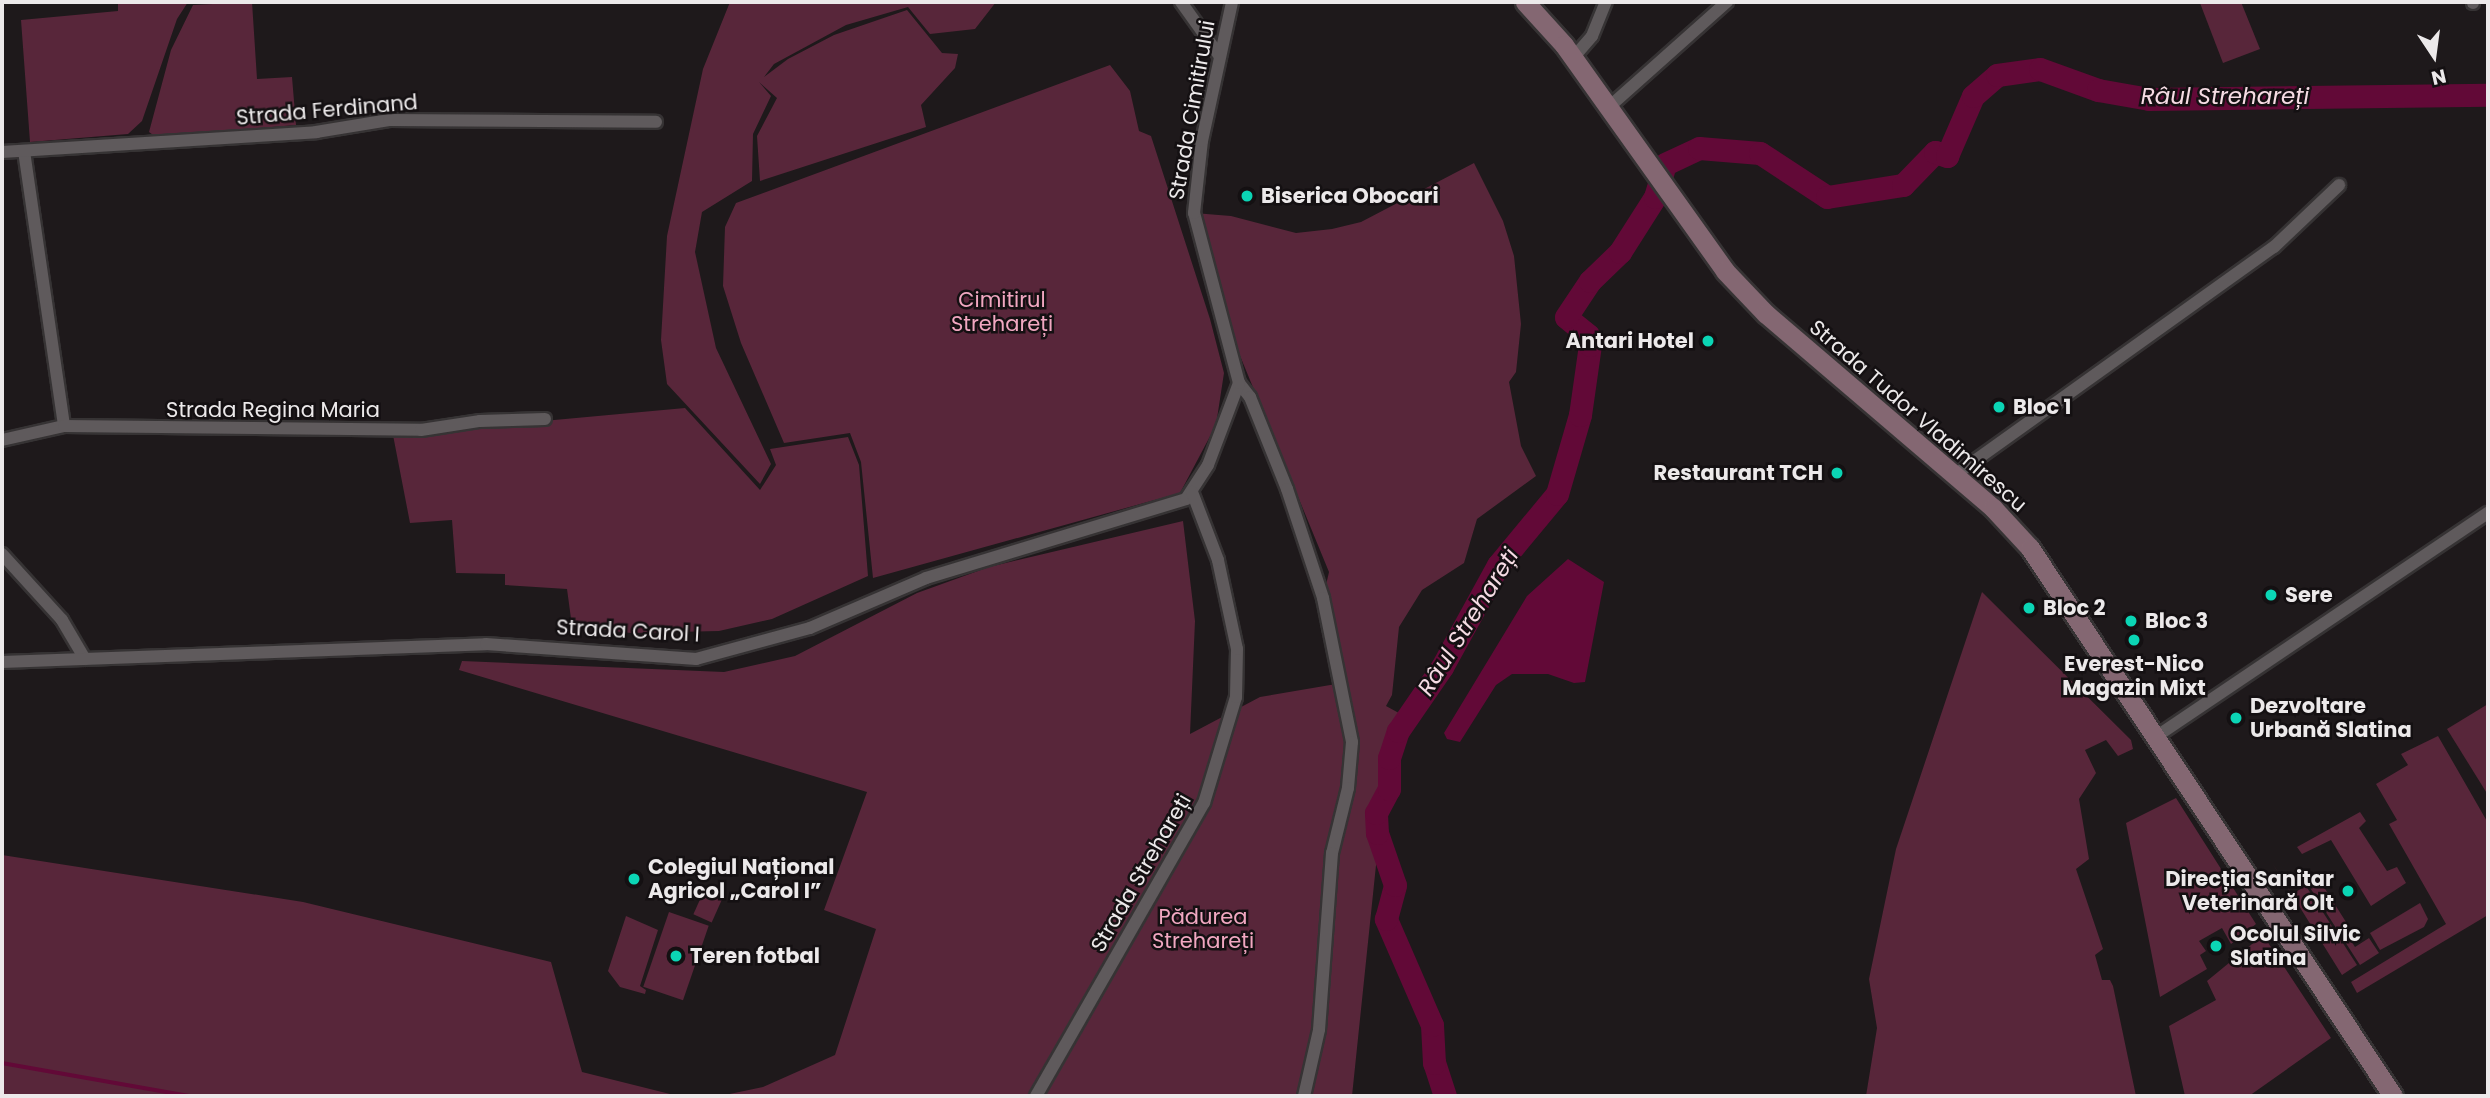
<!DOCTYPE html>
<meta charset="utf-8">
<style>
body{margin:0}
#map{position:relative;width:2490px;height:1098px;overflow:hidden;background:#1e191b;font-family:Poppins,sans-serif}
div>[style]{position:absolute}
.green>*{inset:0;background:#58263a;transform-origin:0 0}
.water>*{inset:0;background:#620937}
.stream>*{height:3.5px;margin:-1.75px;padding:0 1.75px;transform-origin:1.75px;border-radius:1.75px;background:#620937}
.river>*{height:23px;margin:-11.5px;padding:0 11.5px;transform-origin:11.5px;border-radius:11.5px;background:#620937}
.roads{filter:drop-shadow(2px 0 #363334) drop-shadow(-2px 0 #363334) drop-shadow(0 2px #363334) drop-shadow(0 -2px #363334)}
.street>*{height:12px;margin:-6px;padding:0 6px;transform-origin:6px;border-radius:6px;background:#5f5a5c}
.secondary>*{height:19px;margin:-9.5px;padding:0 9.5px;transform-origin:9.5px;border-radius:9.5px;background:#846772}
.dots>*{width:19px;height:19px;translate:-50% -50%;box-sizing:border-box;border:4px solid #141012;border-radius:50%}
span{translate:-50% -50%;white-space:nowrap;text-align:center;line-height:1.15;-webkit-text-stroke:5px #141012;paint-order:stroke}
.street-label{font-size:21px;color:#ece9ea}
.poi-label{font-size:21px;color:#ece9ea;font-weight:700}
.left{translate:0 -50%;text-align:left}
.right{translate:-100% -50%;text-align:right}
.park-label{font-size:21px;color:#f1a7c1}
.water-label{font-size:23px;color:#f6dce4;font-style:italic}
.frame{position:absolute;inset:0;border:4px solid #ece9ea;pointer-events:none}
.north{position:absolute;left:2399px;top:21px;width:70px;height:70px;-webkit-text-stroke:5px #141012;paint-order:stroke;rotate:167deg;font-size:19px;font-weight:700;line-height:28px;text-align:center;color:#ece9ea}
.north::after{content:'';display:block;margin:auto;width:24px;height:32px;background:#ece9ea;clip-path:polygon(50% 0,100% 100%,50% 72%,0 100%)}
</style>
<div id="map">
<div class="green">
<div style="clip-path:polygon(118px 2px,188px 2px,177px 19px,142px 121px,128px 134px,30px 142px,21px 20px,118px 11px)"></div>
<div style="clip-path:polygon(252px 2px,257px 79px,292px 77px,296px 125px,156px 137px,149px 132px,171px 50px,193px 5px)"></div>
<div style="clip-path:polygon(730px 2px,996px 2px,975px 29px,930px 34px,908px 7px,846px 25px,774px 64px,764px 77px,788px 59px,834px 35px,907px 10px,942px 53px,958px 54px,955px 68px,921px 105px,926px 127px,760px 181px,757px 136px,777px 98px,759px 82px,771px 96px,753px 134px,752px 181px,702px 212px,695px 252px,716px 348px,771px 464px,760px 484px,667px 384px,661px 340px,667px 236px,703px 69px)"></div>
<div style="clip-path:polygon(2241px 2px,2260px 49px,2223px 63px,2200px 3px)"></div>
<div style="clip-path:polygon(1110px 65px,1130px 91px,1139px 131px,1151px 136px,1210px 319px,1224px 373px,1216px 425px,1180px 493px,873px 578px,861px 462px,850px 433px,784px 443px,741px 343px,723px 286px,725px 227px,736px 203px)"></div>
<div style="clip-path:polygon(1474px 163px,1503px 221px,1514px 256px,1521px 324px,1516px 372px,1509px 382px,1521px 446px,1536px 476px,1477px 519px,1464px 563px,1422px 590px,1399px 627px,1392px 695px,1386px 706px,1408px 718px,1383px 798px,1352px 1096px,720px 1096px,763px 1087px,835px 1055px,876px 929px,824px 910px,867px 792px,459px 670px,462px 661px,724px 672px,795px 656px,917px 593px,989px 567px,1183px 521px,1195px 621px,1190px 734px,1260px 697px,1342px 683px,1323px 598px,1329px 572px,1215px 295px,1194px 213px,1231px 216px,1296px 233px,1332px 229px,1361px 222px)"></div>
<div style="clip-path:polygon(685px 408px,760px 490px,776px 465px,770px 449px,848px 437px,859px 465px,868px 576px,772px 619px,719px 631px,631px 633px,572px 626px,567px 589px,505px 585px,505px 574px,456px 573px,452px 520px,410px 523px,393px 435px)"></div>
<div style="clip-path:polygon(1982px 592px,2131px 740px,2133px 749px,2118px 756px,2106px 740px,2085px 750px,2096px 773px,2079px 799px,2089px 859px,2076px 869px,2103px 949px,2095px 955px,2102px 980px,2110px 980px,2113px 986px,2136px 1096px,1866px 1096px,1877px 1028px,1869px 979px,1896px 849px)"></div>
<div style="clip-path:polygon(2488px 704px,2488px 795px,2447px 729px)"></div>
<div style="clip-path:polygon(2438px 736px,2488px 823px,2488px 915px,2357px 993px,2351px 982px,2446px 924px,2389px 824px,2397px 820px,2376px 784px,2408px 765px,2401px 754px)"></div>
<div style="clip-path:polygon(2176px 798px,2256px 924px,2231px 944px,2222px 928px,2199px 941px,2206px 951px,2200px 955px,2207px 969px,2160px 997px,2126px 823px)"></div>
<div style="clip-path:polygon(2360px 812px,2366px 821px,2359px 828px,2387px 871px,2397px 867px,2406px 883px,2371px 906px,2331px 840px,2302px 854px,2297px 847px)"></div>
<div style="clip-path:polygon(2px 855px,303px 902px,551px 962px,582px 1072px,678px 1096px,2px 1096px)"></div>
<div style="clip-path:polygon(2271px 861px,2292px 894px,2306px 886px,2357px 965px,2342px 975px)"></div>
<div style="clip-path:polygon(2312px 880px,2316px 887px,2322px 884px,2346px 922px,2341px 925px,2355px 947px,2369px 938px,2379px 953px,2360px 965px,2307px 883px)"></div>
<div style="left:706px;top:886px;width:20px;height:31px;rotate:24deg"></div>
<div style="clip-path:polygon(2420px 903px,2428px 919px,2424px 927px,2380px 950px,2370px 933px)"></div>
<div style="left:669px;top:912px;width:42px;height:79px;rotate:19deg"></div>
<div style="clip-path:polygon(626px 916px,658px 930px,640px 986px,646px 990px,645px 994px,620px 987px,608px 971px)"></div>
<div style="clip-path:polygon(2263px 935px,2331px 1038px,2249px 1096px,2185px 1096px,2169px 1026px,2216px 1000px,2207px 981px)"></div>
</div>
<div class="water">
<div style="clip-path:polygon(1568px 559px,1604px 582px,1585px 682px,1574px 683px,1548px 674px,1512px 674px,1496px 685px,1460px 742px,1447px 739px,1444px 733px,1527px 596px)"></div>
</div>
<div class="stream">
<div style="left:2px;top:1063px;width:191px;rotate:10deg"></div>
</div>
<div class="river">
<div style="left:1445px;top:1096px;width:35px;rotate:-108deg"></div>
<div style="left:1434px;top:1063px;width:38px;rotate:-93deg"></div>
<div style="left:1432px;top:1025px;width:116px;rotate:-113.5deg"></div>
<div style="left:1386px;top:919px;width:35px;rotate:-75deg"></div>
<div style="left:1395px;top:885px;width:55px;rotate:-109.1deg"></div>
<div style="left:1377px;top:833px;width:20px;rotate:-93deg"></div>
<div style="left:1376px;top:813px;width:27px;rotate:-62deg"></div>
<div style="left:1389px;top:789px;width:31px;rotate:-90deg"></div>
<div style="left:1389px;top:758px;width:28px;rotate:-72deg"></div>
<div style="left:1398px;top:731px;width:78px;rotate:-55.5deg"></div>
<div style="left:1442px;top:667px;width:116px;rotate:-61.2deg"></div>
<div style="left:1498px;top:565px;width:92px;rotate:-50.3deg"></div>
<div style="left:1557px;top:494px;width:82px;rotate:-73.8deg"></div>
<div style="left:1580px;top:415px;width:71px;rotate:-81.9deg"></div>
<div style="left:1590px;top:345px;width:10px;rotate:-101deg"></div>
<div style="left:1588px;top:335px;width:28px;rotate:-141deg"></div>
<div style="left:1566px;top:317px;width:43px;rotate:-56.3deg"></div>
<div style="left:1590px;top:281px;width:42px;rotate:-44deg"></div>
<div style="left:1620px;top:252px;width:65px;rotate:-57.5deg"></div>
<div style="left:1655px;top:197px;width:34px;rotate:-73deg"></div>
<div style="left:1665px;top:164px;width:38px;rotate:-25deg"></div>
<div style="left:1699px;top:148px;width:61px;rotate:4.7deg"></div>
<div style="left:1760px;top:153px;width:80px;rotate:33.3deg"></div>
<div style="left:1827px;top:197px;width:77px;rotate:-9deg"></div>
<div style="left:1903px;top:185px;width:46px;rotate:-45.9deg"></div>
<div style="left:1935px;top:152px;width:13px;rotate:18deg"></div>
<div style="left:1947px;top:156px;width:65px;rotate:-66.6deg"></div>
<div style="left:1973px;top:96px;width:32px;rotate:-41deg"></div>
<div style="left:1997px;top:75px;width:43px;rotate:-7.9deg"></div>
<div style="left:2040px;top:69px;width:62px;rotate:19.9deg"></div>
<div style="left:2098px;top:90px;width:52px;rotate:10deg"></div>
<div style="left:2149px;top:99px;width:339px;rotate:-0.7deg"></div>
</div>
<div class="roads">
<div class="street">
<div style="left:1181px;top:2px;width:65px;rotate:54.4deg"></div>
<div style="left:2473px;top:2px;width:1px;rotate:90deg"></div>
<div style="left:1573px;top:58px;width:29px;rotate:-49deg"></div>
<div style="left:1592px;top:36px;width:37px;rotate:-68deg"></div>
<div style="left:1609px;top:107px;width:158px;rotate:-41.7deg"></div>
<div style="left:24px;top:151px;width:278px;rotate:81.7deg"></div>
<div style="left:2px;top:152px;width:315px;rotate:-3.6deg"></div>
<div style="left:316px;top:132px;width:74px;rotate:-9.3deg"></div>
<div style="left:389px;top:120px;width:267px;rotate:0.4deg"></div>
<div style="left:1239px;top:383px;width:18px;rotate:52deg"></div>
<div style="left:1250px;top:397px;width:99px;rotate:68.1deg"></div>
<div style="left:1287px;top:489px;width:115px;rotate:71.7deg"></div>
<div style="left:1323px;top:598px;width:147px;rotate:78.6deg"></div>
<div style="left:1352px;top:742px;width:46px;rotate:95deg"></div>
<div style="left:1348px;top:788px;width:67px;rotate:103.8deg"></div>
<div style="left:1332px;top:853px;width:177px;rotate:94.2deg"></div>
<div style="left:1319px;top:1030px;width:68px;rotate:102.8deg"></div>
<div style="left:2px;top:440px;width:64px;rotate:-12.7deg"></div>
<div style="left:64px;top:426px;width:357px;rotate:0.6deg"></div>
<div style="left:421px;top:430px;width:60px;rotate:-8.7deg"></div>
<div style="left:480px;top:421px;width:65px;rotate:-1.8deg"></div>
<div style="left:1955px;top:475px;width:392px;rotate:-35.6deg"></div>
<div style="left:2274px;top:247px;width:90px;rotate:-43.6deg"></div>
<div style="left:2px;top:554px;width:89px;rotate:47.7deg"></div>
<div style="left:62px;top:620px;width:45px;rotate:59.5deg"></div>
<div style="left:2px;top:662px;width:484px;rotate:-2.1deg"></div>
<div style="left:486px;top:644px;width:211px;rotate:4.1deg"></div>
<div style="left:696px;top:659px;width:118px;rotate:-15.2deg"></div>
<div style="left:810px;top:628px;width:126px;rotate:-23.3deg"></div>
<div style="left:926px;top:578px;width:272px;rotate:-16.9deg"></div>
<div style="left:1186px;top:499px;width:40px;rotate:-57.1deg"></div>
<div style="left:1208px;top:465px;width:88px;rotate:-69.3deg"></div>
<div style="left:1239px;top:383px;width:176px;rotate:-104.8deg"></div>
<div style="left:1194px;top:213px;width:72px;rotate:-83.7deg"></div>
<div style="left:1202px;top:141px;width:142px;rotate:-77.8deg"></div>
<div style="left:2157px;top:736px;width:399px;rotate:-34deg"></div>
<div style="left:1036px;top:1096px;width:338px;rotate:-60.2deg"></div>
<div style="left:1204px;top:803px;width:111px;rotate:-73.2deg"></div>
<div style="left:1236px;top:697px;width:48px;rotate:-88.8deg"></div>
<div style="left:1237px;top:649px;width:91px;rotate:-102.1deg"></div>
<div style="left:1218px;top:560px;width:73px;rotate:-110.9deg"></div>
</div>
<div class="secondary">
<div style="left:1525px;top:2px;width:58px;rotate:47.8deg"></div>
<div style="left:1564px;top:45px;width:277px;rotate:54.5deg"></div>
<div style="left:1725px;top:271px;width:59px;rotate:46.4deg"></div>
<div style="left:1766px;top:314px;width:299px;rotate:40.5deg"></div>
<div style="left:1993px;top:508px;width:54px;rotate:47.2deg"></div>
<div style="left:2030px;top:548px;width:657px;rotate:56.48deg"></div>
</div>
</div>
<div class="dots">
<div style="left:1247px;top:196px;background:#0bd5b5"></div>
<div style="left:1708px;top:341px;background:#0bd5b5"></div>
<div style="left:1999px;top:407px;background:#0bd5b5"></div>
<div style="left:1837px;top:473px;background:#0bd5b5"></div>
<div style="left:2271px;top:595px;background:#0bd5b5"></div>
<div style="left:2029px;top:608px;background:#0bd5b5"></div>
<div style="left:2131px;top:621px;background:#0bd5b5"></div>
<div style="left:2134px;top:640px;background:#0bd5b5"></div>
<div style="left:2236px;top:718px;background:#0bd5b5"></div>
<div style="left:634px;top:879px;background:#0bd5b5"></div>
<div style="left:2348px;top:891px;background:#0bd5b5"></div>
<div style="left:2216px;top:946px;background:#0bd5b5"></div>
<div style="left:676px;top:956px;background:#0bd5b5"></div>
</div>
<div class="street-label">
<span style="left:327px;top:110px;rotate:-5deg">Strada Ferdinand</span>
<span style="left:1192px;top:110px;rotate:-80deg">Strada Cimitirului</span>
<span style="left:273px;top:410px">Strada Regina Maria</span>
<span style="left:1918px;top:416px;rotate:41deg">Strada Tudor Vladimirescu</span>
<span style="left:628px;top:631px;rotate:3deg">Strada Carol I</span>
<span style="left:1141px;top:873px;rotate:-60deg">Strada Strehareți</span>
</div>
<div class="poi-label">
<span class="left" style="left:1261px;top:196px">Biserica Obocari</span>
<span class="right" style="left:1694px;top:341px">Antari Hotel</span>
<span class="left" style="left:2013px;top:407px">Bloc 1</span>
<span class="right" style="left:1823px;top:473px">Restaurant TCH</span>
<span class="left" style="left:2285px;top:595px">Sere</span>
<span class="left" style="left:2043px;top:608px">Bloc 2</span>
<span class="left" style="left:2145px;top:621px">Bloc 3</span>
<span style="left:2134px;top:676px">Everest-Nico<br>Magazin Mixt</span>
<span class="left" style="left:2250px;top:718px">Dezvoltare<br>Urbană Slatina</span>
<span class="left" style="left:648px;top:879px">Colegiul Național<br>Agricol „Carol I”</span>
<span class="right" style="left:2334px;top:891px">Direcția Sanitar<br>Veterinară Olt</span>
<span class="left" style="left:2230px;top:946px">Ocolul Silvic<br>Slatina</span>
<span class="left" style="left:690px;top:956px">Teren fotbal</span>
</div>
<div class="park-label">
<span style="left:1002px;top:312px">Cimitirul<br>Strehareți</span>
<span style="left:1203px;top:929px">Pădurea<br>Strehareți</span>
</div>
<div class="water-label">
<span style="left:2225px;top:96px">Râul Strehareți</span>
<span style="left:1468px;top:622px;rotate:-58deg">Râul Strehareți</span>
</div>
<div class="frame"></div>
<div class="north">N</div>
</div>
